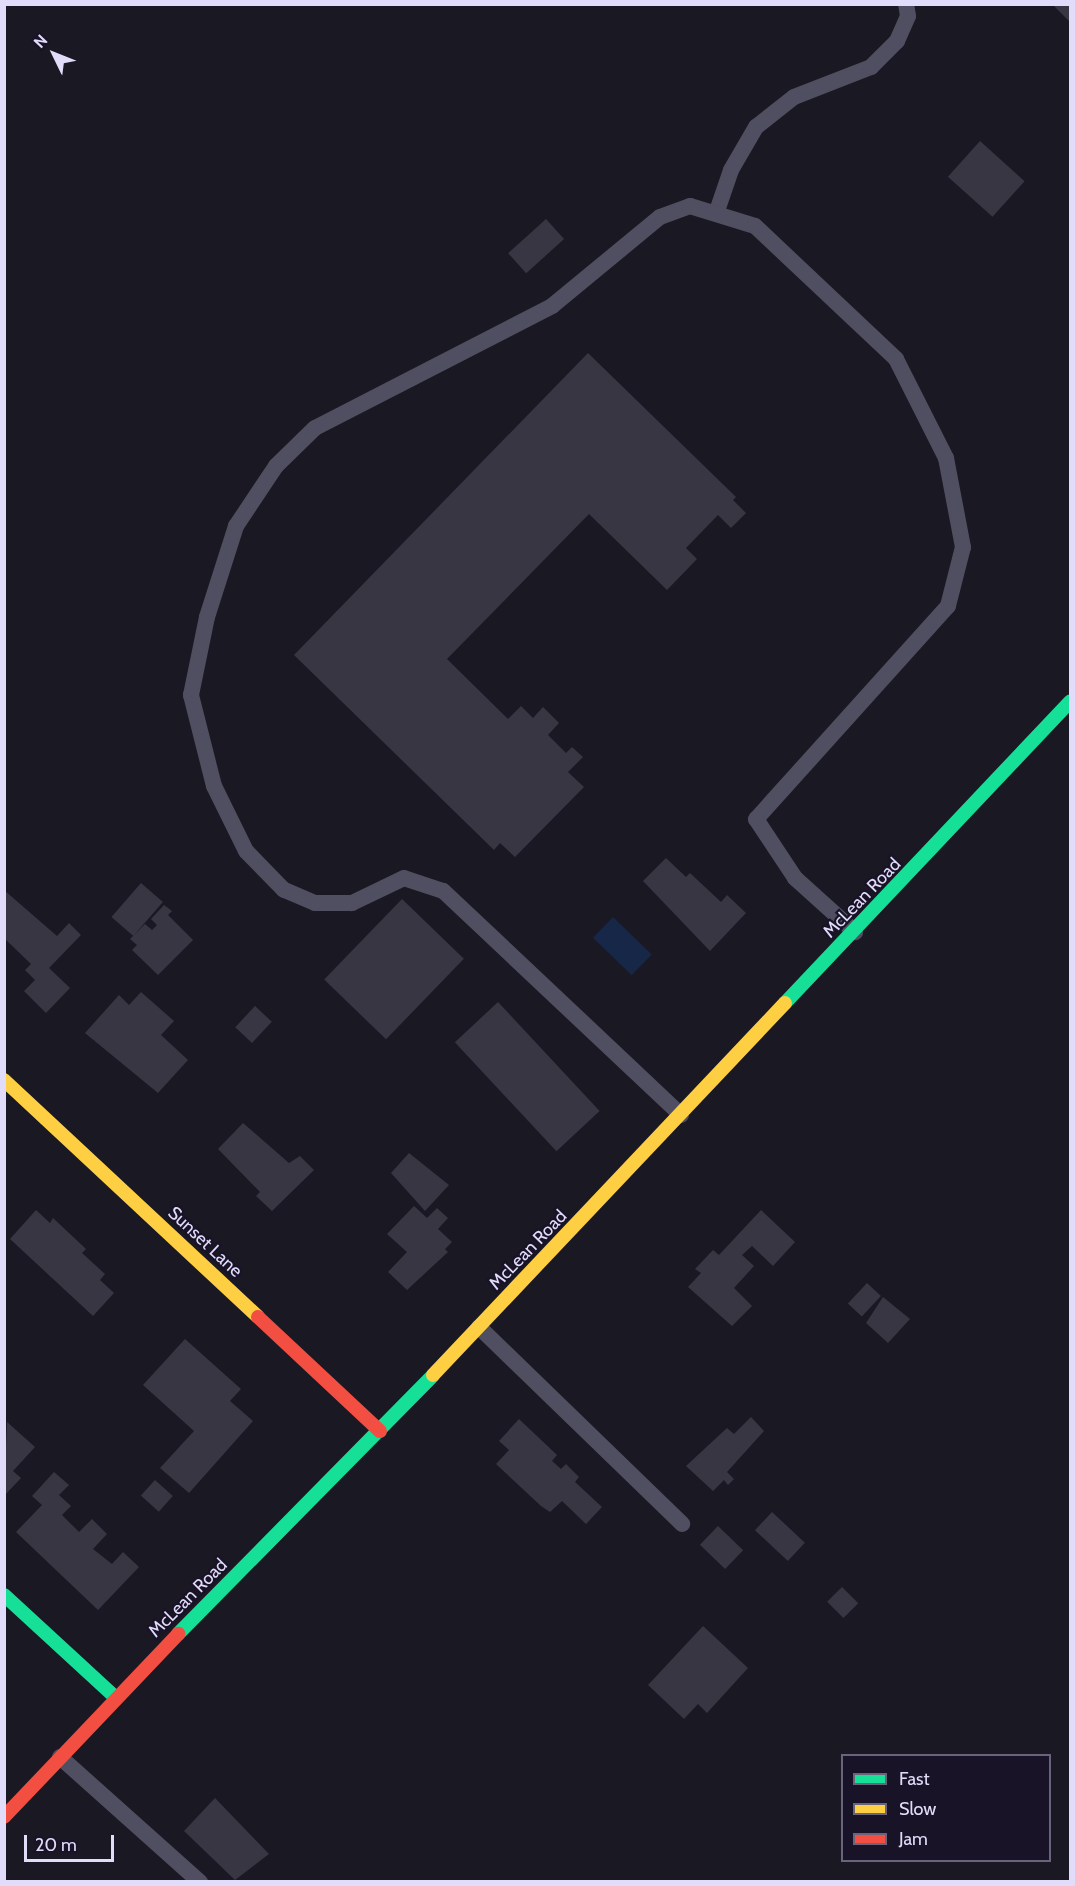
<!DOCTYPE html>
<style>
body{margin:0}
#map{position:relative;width:1075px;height:1886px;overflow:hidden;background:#1a1822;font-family:Cabin,sans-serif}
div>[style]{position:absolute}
.water>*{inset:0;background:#172747;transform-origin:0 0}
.building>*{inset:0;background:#393643;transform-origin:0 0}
.lane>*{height:16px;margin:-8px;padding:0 8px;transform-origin:8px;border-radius:8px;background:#504e61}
.fast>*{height:14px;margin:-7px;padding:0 7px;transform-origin:7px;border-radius:7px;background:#16e098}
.slow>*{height:14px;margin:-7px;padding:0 7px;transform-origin:7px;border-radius:7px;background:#ffcf43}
.jam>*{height:14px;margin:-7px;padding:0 7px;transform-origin:7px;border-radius:7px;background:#f24e42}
span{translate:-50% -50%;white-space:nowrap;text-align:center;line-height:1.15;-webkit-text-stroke:4.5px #181327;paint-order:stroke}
.street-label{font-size:18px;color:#e2dcfb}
.frame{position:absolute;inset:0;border:6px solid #e2dcfb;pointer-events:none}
.legend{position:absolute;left:841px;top:1754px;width:210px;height:108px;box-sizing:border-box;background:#181327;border:2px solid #69637c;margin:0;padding:8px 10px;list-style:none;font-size:18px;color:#e2dcfb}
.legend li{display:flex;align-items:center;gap:12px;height:30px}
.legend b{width:30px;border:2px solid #69637c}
.north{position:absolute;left:24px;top:24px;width:60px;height:60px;-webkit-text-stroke:4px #181327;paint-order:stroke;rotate:313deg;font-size:16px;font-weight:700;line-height:24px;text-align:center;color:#e2dcfb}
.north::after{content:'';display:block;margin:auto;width:21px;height:27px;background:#e2dcfb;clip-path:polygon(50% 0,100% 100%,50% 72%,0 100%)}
.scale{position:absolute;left:24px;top:1835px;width:90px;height:27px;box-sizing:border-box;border:3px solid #e2dcfb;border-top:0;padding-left:8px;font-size:18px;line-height:21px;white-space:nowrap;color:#e2dcfb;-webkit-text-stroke:4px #181327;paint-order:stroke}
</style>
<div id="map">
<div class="water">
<div style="left:613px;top:917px;width:54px;height:29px;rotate:44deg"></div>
</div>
<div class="building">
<div style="clip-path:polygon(1052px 4px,1070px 4px,1070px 22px)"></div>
<div style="left:980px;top:141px;width:60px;height:48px;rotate:42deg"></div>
<div style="left:546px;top:219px;width:27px;height:51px;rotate:48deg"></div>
<div style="clip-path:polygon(588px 353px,736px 497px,733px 500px,746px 513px,731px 528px,718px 515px,686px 548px,697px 559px,667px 590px,589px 514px,447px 659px,508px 719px,521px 706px,533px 718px,543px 707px,559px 723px,548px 735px,566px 753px,572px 747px,583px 757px,568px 772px,584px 787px,515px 857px,500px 843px,494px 850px,294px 655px)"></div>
<div style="clip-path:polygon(666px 858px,686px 877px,690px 873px,721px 902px,727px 895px,746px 913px,710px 951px,643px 881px)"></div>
<div style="left:141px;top:883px;width:29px;height:45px;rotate:41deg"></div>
<div style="clip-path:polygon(4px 890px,57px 936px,69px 923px,81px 935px,49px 968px,70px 988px,46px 1013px,24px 991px,35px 980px,25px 970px,31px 964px,4px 938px)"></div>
<div style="left:402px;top:899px;width:86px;height:112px;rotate:44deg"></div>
<div style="clip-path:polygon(164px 905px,172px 911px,168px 915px,193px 940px,158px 975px,132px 950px,137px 945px,130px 939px,145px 924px,152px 930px,157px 925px,151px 919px)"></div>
<div style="clip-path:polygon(141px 992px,174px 1021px,161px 1035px,188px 1060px,158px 1093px,85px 1033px,119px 995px,129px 1005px)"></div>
<div style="left:498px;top:1002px;width:149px;height:59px;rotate:47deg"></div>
<div style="left:255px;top:1006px;width:23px;height:29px;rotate:43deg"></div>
<div style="clip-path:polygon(243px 1123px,289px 1163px,300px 1156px,314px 1170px,272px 1211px,256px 1196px,260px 1192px,218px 1149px)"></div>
<div style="clip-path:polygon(409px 1153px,449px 1185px,425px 1211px,391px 1173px)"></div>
<div style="clip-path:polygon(414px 1206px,427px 1218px,437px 1208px,448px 1218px,438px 1229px,452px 1242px,445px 1249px,448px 1252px,407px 1290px,388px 1272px,407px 1252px,387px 1234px)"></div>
<div style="clip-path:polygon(36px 1210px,50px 1223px,53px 1218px,86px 1249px,82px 1253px,105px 1274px,100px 1280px,114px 1293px,93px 1316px,10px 1239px)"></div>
<div style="clip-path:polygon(761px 1210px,795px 1242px,773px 1266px,752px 1246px,742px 1255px,754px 1266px,734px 1288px,752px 1306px,732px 1326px,688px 1287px,701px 1273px,695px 1269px,713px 1250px,719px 1255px)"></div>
<div style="left:867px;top:1283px;width:19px;height:28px;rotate:43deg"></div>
<div style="clip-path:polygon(883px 1297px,910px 1319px,888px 1343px,866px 1323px)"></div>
<div style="clip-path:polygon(185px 1339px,241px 1389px,230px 1401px,253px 1421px,189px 1493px,160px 1468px,194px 1431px,143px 1385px)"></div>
<div style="clip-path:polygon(751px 1417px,764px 1431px,727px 1472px,734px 1479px,728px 1485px,724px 1480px,713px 1491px,686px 1466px,727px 1428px,734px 1434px)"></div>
<div style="clip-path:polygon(519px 1419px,557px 1455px,552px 1461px,561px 1469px,566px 1464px,579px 1477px,575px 1482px,602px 1507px,586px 1524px,562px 1501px,550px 1512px,541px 1506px,496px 1464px,509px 1450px,499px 1441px)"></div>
<div style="clip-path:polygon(7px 1422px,35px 1447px,13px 1471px,21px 1478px,4px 1496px)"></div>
<div style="clip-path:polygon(54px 1472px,69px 1485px,59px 1495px,71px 1506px,62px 1515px,79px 1532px,92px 1519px,107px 1534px,93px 1549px,112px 1564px,123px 1552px,139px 1567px,98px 1610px,16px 1532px,42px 1505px,32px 1496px)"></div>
<div style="left:155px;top:1480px;width:24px;height:21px;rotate:42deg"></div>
<div style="left:772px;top:1512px;width:45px;height:25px;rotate:43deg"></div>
<div style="left:718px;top:1526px;width:35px;height:26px;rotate:44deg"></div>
<div style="left:842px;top:1587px;width:23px;height:21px;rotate:45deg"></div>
<div style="clip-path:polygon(703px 1626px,748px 1668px,707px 1713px,698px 1704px,684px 1719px,648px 1685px)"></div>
<div style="clip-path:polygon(215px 1798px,269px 1854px,235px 1880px,184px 1831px)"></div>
</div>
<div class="lane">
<div style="left:717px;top:211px;width:43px;rotate:-71.1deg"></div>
<div style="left:731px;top:170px;width:50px;rotate:-59.8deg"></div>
<div style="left:756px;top:127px;width:48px;rotate:-38.3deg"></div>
<div style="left:794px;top:97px;width:83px;rotate:-21.3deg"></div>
<div style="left:871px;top:67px;width:37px;rotate:-45deg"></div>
<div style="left:897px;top:41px;width:27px;rotate:-66deg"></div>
<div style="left:908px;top:16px;width:12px;rotate:-99deg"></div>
<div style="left:681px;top:1115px;width:327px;rotate:-136.7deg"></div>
<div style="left:443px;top:891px;width:41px;rotate:-161.6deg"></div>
<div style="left:404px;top:878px;width:58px;rotate:154.3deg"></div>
<div style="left:352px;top:903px;width:37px;rotate:180deg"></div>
<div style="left:315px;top:903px;width:34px;rotate:-157deg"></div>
<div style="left:284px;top:890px;width:54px;rotate:-134.3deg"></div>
<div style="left:246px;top:851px;width:72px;rotate:-116.2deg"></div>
<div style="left:214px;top:786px;width:94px;rotate:-104.2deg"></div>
<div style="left:191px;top:695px;width:80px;rotate:-78.4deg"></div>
<div style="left:207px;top:617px;width:96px;rotate:-72.3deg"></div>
<div style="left:236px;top:526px;width:72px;rotate:-56.3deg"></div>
<div style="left:276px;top:466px;width:54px;rotate:-44.3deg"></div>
<div style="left:315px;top:428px;width:267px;rotate:-27.2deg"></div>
<div style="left:552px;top:306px;width:140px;rotate:-39.5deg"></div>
<div style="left:660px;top:217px;width:32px;rotate:-20deg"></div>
<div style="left:690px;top:206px;width:68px;rotate:17.1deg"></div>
<div style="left:755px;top:226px;width:194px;rotate:43.3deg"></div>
<div style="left:896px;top:359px;width:111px;rotate:63.2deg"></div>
<div style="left:946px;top:458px;width:91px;rotate:79.2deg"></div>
<div style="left:963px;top:547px;width:61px;rotate:104.3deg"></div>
<div style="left:948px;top:606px;width:287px;rotate:132deg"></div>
<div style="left:756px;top:819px;width:71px;rotate:56.5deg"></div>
<div style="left:795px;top:878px;width:81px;rotate:42deg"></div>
<div style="left:479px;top:1327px;width:283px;rotate:44.1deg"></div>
<div style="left:60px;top:1757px;width:188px;rotate:41.8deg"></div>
</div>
<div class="fast">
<div style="left:785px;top:1003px;width:415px;rotate:-46.6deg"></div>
<div style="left:4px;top:1595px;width:151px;rotate:42.6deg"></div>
<div style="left:178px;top:1634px;width:363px;rotate:-45.4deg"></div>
</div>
<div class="slow">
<div style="left:4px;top:1080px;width:347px;rotate:43deg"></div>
<div style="left:433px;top:1375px;width:512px;rotate:-46.58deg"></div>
</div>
<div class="jam">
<div style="left:258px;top:1317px;width:167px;rotate:43.1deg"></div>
<div style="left:4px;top:1817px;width:253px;rotate:-46.4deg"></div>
</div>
<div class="street-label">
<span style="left:862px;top:898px;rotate:-46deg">McLean Road</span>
<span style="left:205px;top:1242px;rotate:43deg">Sunset Lane</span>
<span style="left:528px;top:1250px;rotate:-46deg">McLean Road</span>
<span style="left:188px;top:1598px;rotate:-45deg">McLean Road</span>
</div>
<div class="frame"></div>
<ul class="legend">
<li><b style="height:8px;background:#16e098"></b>Fast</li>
<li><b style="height:8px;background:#ffcf43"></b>Slow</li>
<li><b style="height:8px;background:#f24e42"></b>Jam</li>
</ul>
<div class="north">N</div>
<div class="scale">20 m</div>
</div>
